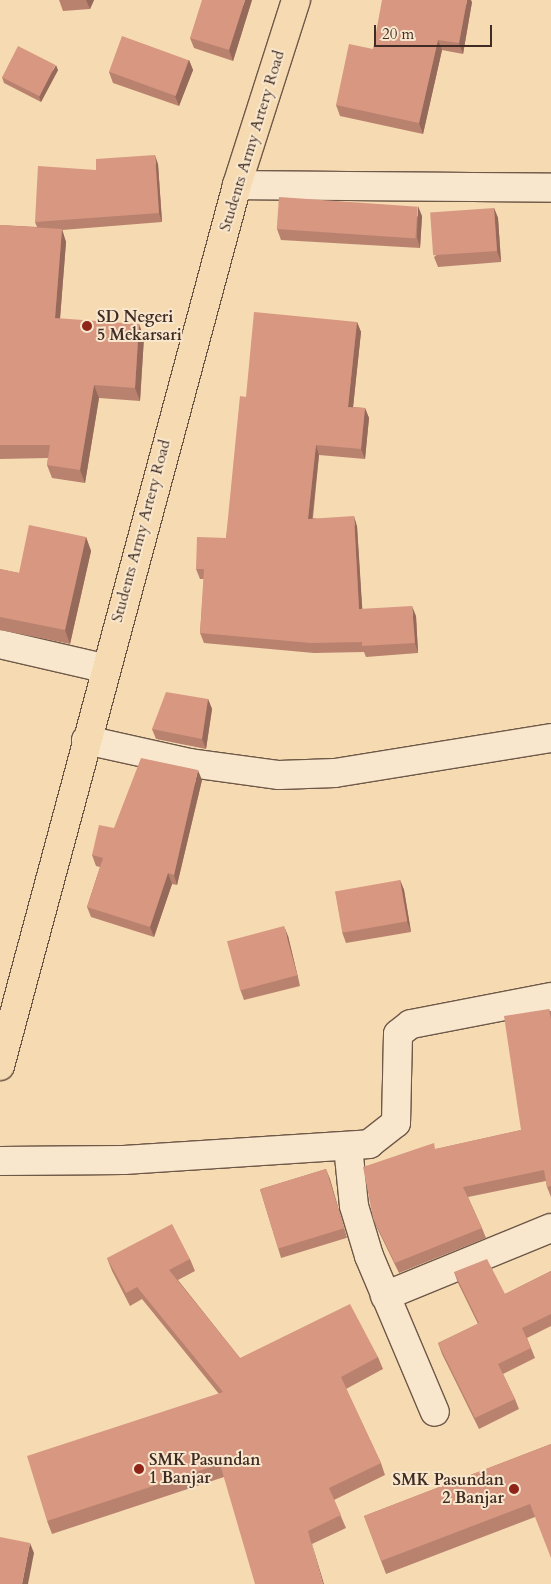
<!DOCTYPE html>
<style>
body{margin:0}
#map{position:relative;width:551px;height:1584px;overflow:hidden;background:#f6dab2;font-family:Cardo,serif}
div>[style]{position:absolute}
.roads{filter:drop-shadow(1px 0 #6e5848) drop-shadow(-1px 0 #6e5848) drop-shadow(0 1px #6e5848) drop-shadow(0 -1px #6e5848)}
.minor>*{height:28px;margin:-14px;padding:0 14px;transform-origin:14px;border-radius:14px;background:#f9e7cd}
.major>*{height:28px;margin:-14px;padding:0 14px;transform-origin:14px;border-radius:14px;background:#f6dab2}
.wall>*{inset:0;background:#b9826f;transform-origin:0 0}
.shaded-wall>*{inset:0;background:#966a5a}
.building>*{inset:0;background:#d79781;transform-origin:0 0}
.dots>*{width:14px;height:14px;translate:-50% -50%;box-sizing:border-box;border:2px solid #f9e7cd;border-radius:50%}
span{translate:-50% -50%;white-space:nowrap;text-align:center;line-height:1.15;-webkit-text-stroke:4px #f9e7cd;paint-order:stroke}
.street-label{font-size:16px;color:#402c24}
.poi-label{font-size:16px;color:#402c24;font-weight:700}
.left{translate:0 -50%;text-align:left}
.right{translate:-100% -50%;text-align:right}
.scale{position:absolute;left:374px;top:25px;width:118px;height:22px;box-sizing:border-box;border:2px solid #402c24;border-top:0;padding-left:6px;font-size:15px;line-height:18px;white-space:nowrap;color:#402c24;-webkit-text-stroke:4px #f9e7cd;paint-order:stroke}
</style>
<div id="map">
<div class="roads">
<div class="minor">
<div style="left:237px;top:185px;width:314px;rotate:0.5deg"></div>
<div style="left:0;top:644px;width:106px;rotate:13.1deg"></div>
<div style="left:86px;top:740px;width:107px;rotate:12.5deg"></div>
<div style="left:190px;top:763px;width:90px;rotate:7.7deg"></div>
<div style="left:279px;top:775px;width:56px;rotate:-2deg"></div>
<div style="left:335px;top:773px;width:219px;rotate:-9.2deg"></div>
<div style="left:348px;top:1146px;width:60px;rotate:84.3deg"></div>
<div style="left:354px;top:1206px;width:52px;rotate:73.3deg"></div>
<div style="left:369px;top:1256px;width:169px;rotate:67.1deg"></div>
<div style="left:0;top:1161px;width:124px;rotate:-0.5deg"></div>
<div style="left:124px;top:1160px;width:246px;rotate:-3.7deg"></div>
<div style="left:369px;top:1144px;width:34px;rotate:-38deg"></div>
<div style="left:396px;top:1123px;width:89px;rotate:-88.7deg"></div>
<div style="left:398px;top:1034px;width:16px;rotate:-38deg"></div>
<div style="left:411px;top:1024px;width:143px;rotate:-10.9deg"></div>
<div style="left:385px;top:1296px;width:179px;rotate:-22.3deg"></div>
</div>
<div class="major">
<div style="left:0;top:1066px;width:912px;rotate:-74.94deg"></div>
<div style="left:237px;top:185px;width:194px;rotate:-72.3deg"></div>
</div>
</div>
<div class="wall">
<div style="clip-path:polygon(59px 0,94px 0,90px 9px,63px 11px)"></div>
<div style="clip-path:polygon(252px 0,233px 61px,194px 48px,190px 38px)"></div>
<div style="clip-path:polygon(472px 2px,463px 54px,442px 50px,423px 134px,340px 116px,336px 105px,373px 49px)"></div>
<div style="clip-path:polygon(189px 60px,193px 70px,179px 106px,113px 83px,109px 72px)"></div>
<div style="clip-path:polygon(58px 70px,41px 102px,4px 83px,2px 77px)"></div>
<div style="clip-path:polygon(158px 164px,162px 222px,62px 230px,66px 242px,60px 319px,144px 337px,140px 401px,99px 398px,85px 483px,52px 478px,47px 465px,48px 458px,0 459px,0 225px,37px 227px,35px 222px,96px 170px)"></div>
<div style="clip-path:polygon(494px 208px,498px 218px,501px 262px,438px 267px,434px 257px)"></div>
<div style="clip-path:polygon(422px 216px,420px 248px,281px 240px,277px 229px)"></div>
<div style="clip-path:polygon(357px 322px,361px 332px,353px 407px,365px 408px,369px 418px,365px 459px,319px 455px,313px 518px,357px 526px,362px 609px,416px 616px,418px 653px,366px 657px,364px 652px,314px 653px,204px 643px,200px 633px,204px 579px,200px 579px,196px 569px,226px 538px,246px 397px)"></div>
<div style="clip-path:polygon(86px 537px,91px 551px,70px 644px,0 630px,0 569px,19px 573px)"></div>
<div style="clip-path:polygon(208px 699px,212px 709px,206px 749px,156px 739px,152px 729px)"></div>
<div style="clip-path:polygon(202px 780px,177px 885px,172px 884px,154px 937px,91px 917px,87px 907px,100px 867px,96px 866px,92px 855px,114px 828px)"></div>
<div style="clip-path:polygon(400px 880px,404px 890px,411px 932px,346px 943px,342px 932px)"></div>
<div style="clip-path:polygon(288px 936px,300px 986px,244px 1000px,240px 989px)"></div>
<div style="clip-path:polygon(549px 1009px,551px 1013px,551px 1197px,547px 1187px,546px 1181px,468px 1197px,482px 1228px,486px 1238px,399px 1273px,377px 1228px,373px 1218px,436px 1149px,521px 1130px)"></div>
<div style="left:326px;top:1169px;width:72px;height:69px;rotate:73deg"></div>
<div style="clip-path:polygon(107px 1258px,190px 1259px,195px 1271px,178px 1280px,240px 1358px,378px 1357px,383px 1369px,346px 1389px,381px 1463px,385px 1475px,334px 1500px,346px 1528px,312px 1544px,224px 1477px,52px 1534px,47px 1521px,219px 1394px,142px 1299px,130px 1306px,112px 1271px)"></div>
<div style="clip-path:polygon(551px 1271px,551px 1326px,527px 1338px,535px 1358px,503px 1374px,515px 1399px,519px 1409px,479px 1429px,442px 1354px,438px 1343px,478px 1324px,458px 1283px,454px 1272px,505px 1294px)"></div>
<div style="clip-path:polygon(551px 1444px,535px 1517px,386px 1574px,364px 1516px)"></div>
</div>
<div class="shaded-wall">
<div style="clip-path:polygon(86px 0,94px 0,90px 9px)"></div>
<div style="clip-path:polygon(245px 0,252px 0,233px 61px,229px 50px)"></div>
<div style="clip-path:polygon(467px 0,471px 0,472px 2px,463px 54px,459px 43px)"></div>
<div style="clip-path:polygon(438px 40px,442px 50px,423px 134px,419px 123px)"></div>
<div style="clip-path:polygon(189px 60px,193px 70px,179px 106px,175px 96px)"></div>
<div style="clip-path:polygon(56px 65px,58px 70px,41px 102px,39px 96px)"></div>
<div style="clip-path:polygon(155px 155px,158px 164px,162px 222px,159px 213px)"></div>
<div style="clip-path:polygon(418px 206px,422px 216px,420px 248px,417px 237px)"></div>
<div style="clip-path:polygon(494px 208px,498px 218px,501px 262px,497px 251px)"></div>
<div style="clip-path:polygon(62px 229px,66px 242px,59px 331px,55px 318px)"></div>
<div style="clip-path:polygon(357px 322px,361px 332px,352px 417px,348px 407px)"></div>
<div style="clip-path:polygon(139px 324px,144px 337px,140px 401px,135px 388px)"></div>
<div style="clip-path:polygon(94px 385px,99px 398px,85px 483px,80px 470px)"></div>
<div style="clip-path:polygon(365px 408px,369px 418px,365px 459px,361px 449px)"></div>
<div style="clip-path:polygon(316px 445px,319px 455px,311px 529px,308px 519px)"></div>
<div style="clip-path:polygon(354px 516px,357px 526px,363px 620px,359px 609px)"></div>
<div style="clip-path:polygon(86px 537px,91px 551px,70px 644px,65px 630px)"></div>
<div style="clip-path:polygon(412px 606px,416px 616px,418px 653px,415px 643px)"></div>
<div style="clip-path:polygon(208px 699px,212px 709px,206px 749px,202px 739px)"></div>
<div style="clip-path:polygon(198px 770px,202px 780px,177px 885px,174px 875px)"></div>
<div style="clip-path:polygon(168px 873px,172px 884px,154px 937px,150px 927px)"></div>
<div style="clip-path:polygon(400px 880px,404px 890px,411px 932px,407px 921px)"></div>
<div style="clip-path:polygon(284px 926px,288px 936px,300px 986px,297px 975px)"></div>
<div style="clip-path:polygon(326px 1169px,330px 1179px,347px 1238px,344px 1228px)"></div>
<div style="clip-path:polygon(308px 1531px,312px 1544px,324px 1584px,323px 1584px)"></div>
<div style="clip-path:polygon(30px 1543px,34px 1553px,28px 1584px,22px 1584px)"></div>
</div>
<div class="building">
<div style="clip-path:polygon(202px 0,245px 0,229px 50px,190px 38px)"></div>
<div style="clip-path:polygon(382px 0,467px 0,459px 43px,438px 40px,419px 123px,336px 105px,349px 44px,373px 49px)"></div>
<div style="left:122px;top:36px;width:71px;height:38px;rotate:20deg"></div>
<div style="left:18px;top:46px;width:42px;height:35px;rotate:27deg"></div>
<div style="clip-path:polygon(155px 155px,159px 213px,35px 222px,38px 166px,96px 170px,96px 159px)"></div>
<div style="left:279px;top:197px;width:139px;height:32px;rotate:4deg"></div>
<div style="left:494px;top:208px;width:43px;height:64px;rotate:86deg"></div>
<div style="clip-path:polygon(0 225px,62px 229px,55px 318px,139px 324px,135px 388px,94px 385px,80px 470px,47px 465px,50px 445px,0 445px)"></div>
<div style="clip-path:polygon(254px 312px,357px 322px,348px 407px,365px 408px,361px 449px,316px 445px,308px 519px,354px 516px,359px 609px,412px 606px,415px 643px,362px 646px,362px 642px,311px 643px,200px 633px,204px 569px,196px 569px,197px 537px,226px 538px,240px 396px,246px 397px)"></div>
<div style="clip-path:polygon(29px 525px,86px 537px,65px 630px,0 617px,0 569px,19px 573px)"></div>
<div style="clip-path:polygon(166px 692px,208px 699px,202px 739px,152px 729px)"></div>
<div style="clip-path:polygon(141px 758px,198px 770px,174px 875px,168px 873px,150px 927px,87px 907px,103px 858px,92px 855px,99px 825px,114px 828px)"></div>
<div style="left:400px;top:880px;width:42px;height:66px;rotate:80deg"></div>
<div style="left:284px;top:926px;width:51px;height:59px;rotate:75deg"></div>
<div style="clip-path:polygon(549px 1009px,551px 1020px,551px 1186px,547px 1187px,544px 1170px,463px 1187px,482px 1228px,395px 1263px,373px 1218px,363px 1167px,434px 1143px,435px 1149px,521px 1130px,504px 1016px)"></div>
<div style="left:326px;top:1169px;width:62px;height:69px;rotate:73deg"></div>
<div style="clip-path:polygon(172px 1224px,190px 1259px,169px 1270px,240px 1358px,350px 1304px,378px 1357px,341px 1377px,381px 1463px,329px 1488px,341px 1515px,308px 1531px,323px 1584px,255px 1584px,220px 1464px,47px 1521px,27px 1456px,223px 1392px,137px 1287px,126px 1293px,107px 1258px)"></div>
<div style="clip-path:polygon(487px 1259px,505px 1294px,551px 1271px,551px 1314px,522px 1328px,531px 1348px,498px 1364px,515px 1399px,475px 1418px,438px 1343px,479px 1323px,454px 1272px)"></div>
<div style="clip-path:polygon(551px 1444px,551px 1558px,530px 1504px,381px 1561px,364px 1516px)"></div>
<div style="clip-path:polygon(0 1537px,30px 1543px,22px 1584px,0 1584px)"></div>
</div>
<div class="dots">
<div style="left:87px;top:326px;background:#8f2418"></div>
<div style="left:139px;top:1469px;background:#8f2418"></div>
<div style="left:514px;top:1489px;background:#8f2418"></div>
</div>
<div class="street-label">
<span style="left:252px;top:141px;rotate:-73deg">Students Army Artery Road</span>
<span style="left:141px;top:531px;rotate:-75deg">Students Army Artery Road</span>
</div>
<div class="poi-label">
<span class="left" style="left:97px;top:326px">SD Negeri<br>5 Mekarsari</span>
<span class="left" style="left:149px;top:1469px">SMK Pasundan<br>1 Banjar</span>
<span class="right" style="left:504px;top:1489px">SMK Pasundan<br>2 Banjar</span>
</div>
<div class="scale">20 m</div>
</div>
